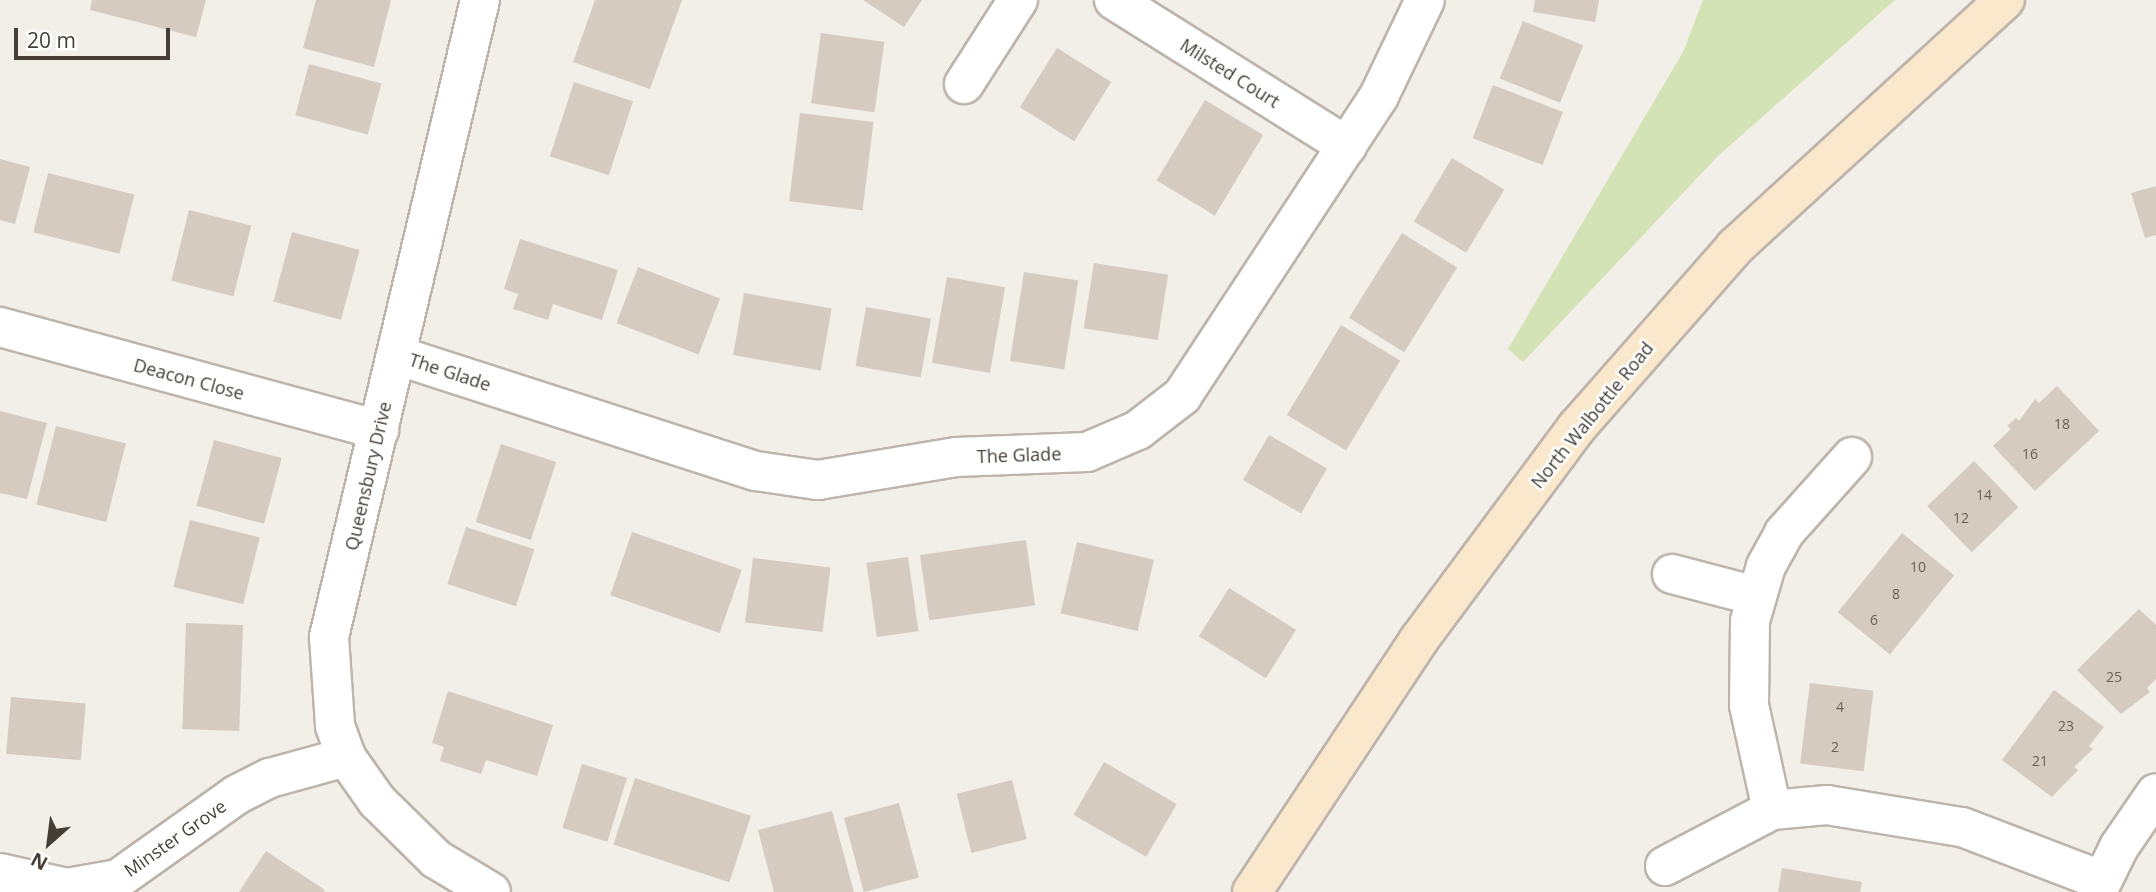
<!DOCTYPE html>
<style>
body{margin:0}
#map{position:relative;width:2156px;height:892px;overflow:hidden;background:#f2eee8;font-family:"Open Sans",sans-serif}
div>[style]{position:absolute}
.green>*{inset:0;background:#d4e3b5}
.building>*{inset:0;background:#d6cbc1;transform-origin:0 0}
.roads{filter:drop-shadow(2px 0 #bdb4ab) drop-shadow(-2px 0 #bdb4ab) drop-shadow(0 2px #bdb4ab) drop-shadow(0 -2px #bdb4ab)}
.street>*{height:38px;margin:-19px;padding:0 19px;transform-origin:19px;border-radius:19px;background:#fff}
.secondary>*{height:38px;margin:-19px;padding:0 19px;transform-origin:19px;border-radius:19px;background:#f9e8cb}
span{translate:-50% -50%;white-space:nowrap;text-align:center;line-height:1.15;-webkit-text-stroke:5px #fff;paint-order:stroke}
.number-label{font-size:14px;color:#69615a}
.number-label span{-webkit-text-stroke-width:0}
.street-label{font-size:18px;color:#453e37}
.north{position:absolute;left:14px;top:808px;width:70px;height:70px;-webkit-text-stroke:5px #fff;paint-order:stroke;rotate:208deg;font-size:19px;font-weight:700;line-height:28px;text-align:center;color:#453e37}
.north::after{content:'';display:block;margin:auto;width:24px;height:32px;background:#453e37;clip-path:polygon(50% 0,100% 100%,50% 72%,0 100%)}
.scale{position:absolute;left:14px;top:28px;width:156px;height:32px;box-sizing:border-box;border:4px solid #453e37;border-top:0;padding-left:9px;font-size:21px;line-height:24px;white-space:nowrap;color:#453e37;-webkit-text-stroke:5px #fff;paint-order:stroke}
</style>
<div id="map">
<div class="green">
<div style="clip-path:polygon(1703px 0,1895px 0,1718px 156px,1523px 362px,1508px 349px,1683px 52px)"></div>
</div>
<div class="building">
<div style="clip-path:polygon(92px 0,206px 0,196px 37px,90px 10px)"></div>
<div style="clip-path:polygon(316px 0,391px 0,374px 67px,303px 48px)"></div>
<div style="clip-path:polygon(595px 0,682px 0,650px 89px,573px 62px)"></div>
<div style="clip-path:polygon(863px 0,922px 0,904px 27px)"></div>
<div style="clip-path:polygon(1535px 0,1599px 0,1595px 22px,1533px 12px)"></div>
<div style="left:1523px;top:21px;width:65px;height:62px;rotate:22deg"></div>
<div style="left:821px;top:33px;width:64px;height:71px;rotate:8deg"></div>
<div style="left:1057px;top:48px;width:64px;height:70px;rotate:32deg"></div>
<div style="left:309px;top:64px;width:75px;height:53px;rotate:15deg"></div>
<div style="left:574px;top:82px;width:62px;height:78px;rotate:18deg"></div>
<div style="left:1493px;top:85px;width:75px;height:57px;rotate:21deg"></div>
<div style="left:1205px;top:100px;width:68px;height:94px;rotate:31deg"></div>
<div style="left:800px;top:113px;width:74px;height:89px;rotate:7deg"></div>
<div style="left:1452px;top:158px;width:61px;height:74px;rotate:31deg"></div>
<div style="clip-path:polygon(0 159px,30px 167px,15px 224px,0 220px)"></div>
<div style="left:48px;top:173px;width:89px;height:61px;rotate:14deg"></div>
<div style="clip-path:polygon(2156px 186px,2156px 235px,2145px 238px,2131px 193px)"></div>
<div style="left:189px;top:210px;width:64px;height:73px;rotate:14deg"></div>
<div style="left:292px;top:232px;width:70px;height:72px;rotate:15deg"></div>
<div style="left:1402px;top:233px;width:65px;height:100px;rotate:32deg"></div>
<div style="clip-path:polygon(520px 239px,618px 270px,602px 320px,553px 304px,548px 320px,513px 309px,518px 294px,504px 289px)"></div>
<div style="left:1094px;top:263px;width:75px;height:66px;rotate:9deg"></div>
<div style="left:638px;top:267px;width:88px;height:60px;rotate:21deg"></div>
<div style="left:1024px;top:272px;width:55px;height:90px;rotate:9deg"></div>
<div style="left:947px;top:277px;width:59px;height:87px;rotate:10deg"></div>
<div style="left:744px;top:293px;width:89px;height:63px;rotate:10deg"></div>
<div style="left:866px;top:307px;width:66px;height:60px;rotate:10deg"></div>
<div style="left:1341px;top:325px;width:69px;height:105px;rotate:31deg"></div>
<div style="clip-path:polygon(2057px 386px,2099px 431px,2035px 491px,1993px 446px,2011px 429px,2007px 426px,2016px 418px,2019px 421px,2035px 399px,2039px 403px)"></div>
<div style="clip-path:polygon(0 411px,47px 423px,27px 499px,0 493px)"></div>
<div style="left:56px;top:426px;width:72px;height:81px;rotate:14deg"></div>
<div style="left:1269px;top:435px;width:67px;height:52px;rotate:30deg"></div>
<div style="left:214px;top:440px;width:70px;height:68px;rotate:15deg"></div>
<div style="left:501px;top:444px;width:58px;height:82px;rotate:18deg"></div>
<div style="left:1974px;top:461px;width:64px;height:65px;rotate:46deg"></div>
<div style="left:190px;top:520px;width:72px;height:69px;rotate:14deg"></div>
<div style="left:466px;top:527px;width:72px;height:60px;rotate:18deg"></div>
<div style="left:632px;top:532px;width:116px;height:67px;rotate:19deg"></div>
<div style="left:1902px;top:533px;width:67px;height:102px;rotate:39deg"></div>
<div style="left:1026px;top:540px;width:66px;height:107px;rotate:82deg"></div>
<div style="left:1077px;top:542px;width:79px;height:73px;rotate:13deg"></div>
<div style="left:908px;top:557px;width:75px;height:42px;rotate:82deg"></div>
<div style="left:753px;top:558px;width:78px;height:65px;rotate:7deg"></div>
<div style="left:1229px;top:588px;width:79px;height:57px;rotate:32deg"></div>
<div style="clip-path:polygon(2139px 609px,2156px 625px,2156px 679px,2147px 688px,2150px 692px,2121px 714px,2077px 670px)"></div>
<div style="left:186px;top:623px;width:57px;height:106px;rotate:2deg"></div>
<div style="left:1810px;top:683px;width:64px;height:81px;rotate:7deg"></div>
<div style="clip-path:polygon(2054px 690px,2104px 727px,2089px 746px,2093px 749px,2074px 767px,2078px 770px,2052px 797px,2002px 760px)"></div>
<div style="clip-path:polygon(448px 691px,553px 725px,537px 776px,486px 760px,481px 774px,440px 761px,444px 747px,432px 743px)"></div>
<div style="left:11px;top:697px;width:75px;height:57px;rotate:5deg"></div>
<div style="left:1104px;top:762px;width:84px;height:61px;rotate:30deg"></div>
<div style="left:582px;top:764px;width:47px;height:67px;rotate:17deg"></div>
<div style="left:635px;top:778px;width:122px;height:70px;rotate:18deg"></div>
<div style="left:1012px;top:780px;width:61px;height:57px;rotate:76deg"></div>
<div style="left:899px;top:803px;width:77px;height:57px;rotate:75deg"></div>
<div style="clip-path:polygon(832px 811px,854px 892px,774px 892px,758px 830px)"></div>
<div style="clip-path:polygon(266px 851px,325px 890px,323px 892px,239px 892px)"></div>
<div style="clip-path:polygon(1782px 868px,1862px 882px,1860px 892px,1778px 892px)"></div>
</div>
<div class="roads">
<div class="street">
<div style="left:480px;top:0;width:655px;rotate:103.34deg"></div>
<div style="left:329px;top:637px;width:89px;rotate:86.1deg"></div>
<div style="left:335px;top:726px;width:33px;rotate:70deg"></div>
<div style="left:346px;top:757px;width:54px;rotate:54.8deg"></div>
<div style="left:377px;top:801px;width:83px;rotate:44.5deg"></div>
<div style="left:436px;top:859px;width:64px;rotate:31deg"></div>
<div style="left:1114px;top:0;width:275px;rotate:32.1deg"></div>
<div style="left:964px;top:84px;width:100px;rotate:-57.3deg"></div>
<div style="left:0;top:327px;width:393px;rotate:15.2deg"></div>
<div style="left:396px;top:355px;width:378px;rotate:17.9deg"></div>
<div style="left:756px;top:471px;width:63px;rotate:8.3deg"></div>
<div style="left:818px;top:480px;width:140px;rotate:-9.5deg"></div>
<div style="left:956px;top:457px;width:131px;rotate:-2.2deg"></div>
<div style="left:1087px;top:452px;width:56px;rotate:-23.3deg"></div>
<div style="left:1138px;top:430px;width:56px;rotate:-37.7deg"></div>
<div style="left:1182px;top:396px;width:359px;rotate:-56.7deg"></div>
<div style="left:1379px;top:96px;width:106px;rotate:-64.4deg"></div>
<div style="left:1672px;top:574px;width:87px;rotate:14.7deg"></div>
<div style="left:1772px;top:810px;width:107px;rotate:-102.4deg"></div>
<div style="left:1749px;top:705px;width:84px;rotate:-89.3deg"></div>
<div style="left:1750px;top:621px;width:57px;rotate:-73.8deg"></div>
<div style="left:1766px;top:566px;width:38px;rotate:-61deg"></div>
<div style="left:1784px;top:533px;width:102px;rotate:-48.2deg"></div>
<div style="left:1665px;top:866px;width:121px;rotate:-27.6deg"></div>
<div style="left:1772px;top:810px;width:55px;rotate:-5.2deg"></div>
<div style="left:1827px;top:805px;width:137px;rotate:9.3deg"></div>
<div style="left:1962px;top:827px;width:149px;rotate:20.9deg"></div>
<div style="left:0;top:873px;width:69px;rotate:12.6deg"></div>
<div style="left:67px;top:888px;width:52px;rotate:-10deg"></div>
<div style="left:118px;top:879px;width:145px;rotate:-35.4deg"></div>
<div style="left:236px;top:795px;width:38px;rotate:-27deg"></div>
<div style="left:270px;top:778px;width:79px;rotate:-15.4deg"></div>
<div style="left:2097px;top:892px;width:50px;rotate:-63.9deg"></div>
<div style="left:2119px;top:847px;width:65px;rotate:-55.6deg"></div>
</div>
<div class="secondary">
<div style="left:1252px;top:892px;width:301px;rotate:-56.5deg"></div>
<div style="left:1418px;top:641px;width:267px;rotate:-53.4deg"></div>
<div style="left:1577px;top:427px;width:240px;rotate:-48.7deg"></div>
<div style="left:1735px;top:247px;width:366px;rotate:-42.5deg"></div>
</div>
</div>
<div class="number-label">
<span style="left:2062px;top:424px">18</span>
<span style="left:2030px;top:454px">16</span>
<span style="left:1984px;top:495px">14</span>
<span style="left:1961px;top:518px">12</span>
<span style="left:1918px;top:567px">10</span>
<span style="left:1896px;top:594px">8</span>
<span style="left:1874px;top:620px">6</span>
<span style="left:2114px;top:677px">25</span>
<span style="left:1840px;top:707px">4</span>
<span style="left:2066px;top:726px">23</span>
<span style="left:1835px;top:747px">2</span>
<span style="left:2040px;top:761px">21</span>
</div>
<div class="street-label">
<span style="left:1230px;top:73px;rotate:32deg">Milsted Court</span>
<span style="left:450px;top:372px;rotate:18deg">The Glade</span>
<span style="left:189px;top:379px;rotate:15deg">Deacon Close</span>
<span style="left:1592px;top:415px;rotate:-51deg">North Walbottle Road</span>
<span style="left:1019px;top:455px;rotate:-2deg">The Glade</span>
<span style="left:368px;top:476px;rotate:-77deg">Queensbury Drive</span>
<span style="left:175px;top:838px;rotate:-35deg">Minster Grove</span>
</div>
<div class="north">N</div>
<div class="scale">20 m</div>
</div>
